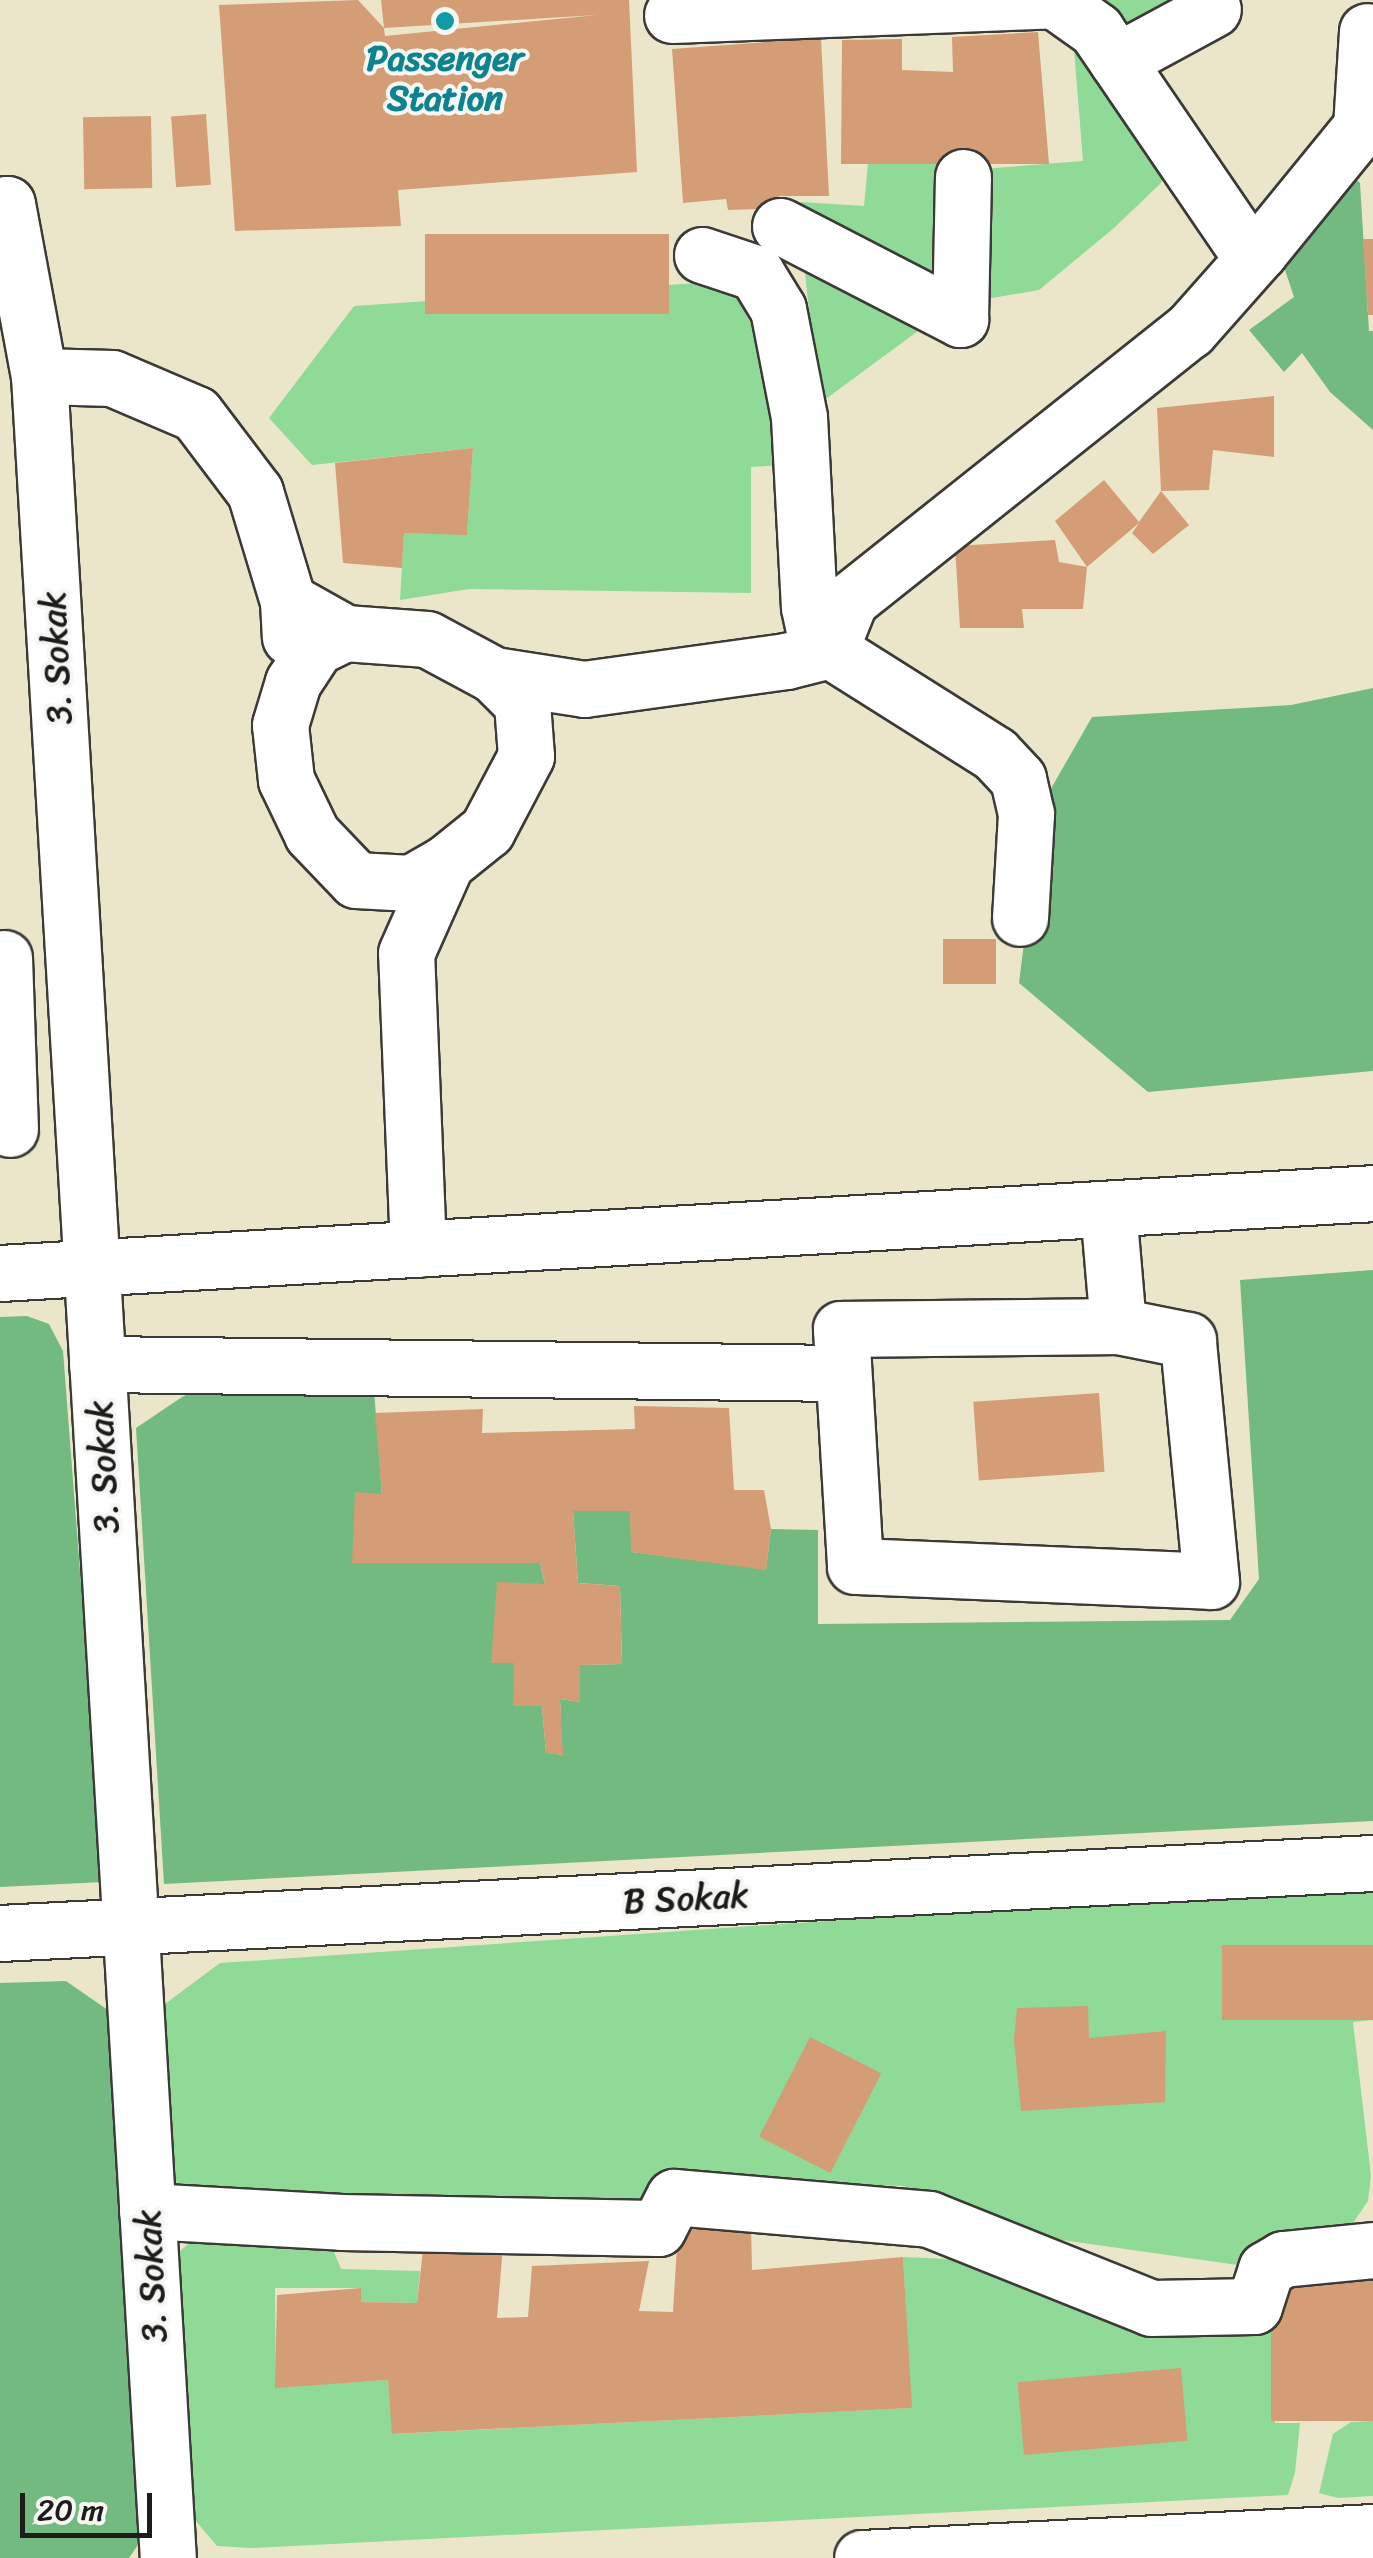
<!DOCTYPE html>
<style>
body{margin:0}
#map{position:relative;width:1373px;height:2558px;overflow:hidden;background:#ebe6ca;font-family:Sriracha,sans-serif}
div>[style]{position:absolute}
.green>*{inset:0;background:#8eda96}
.forest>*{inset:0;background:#72ba7f}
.building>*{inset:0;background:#d49d75;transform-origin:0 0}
.roads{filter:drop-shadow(2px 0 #3b3a36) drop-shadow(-2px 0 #3b3a36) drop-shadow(0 2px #3b3a36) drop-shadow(0 -2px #3b3a36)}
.minor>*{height:55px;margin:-27.5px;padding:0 27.5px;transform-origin:27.5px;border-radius:27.5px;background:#fff}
.dots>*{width:28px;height:28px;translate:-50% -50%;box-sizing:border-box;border:5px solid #f6f6f2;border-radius:50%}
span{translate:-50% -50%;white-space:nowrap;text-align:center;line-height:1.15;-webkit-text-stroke:8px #f6f6f2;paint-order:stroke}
.culture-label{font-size:35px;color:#0d838f;font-weight:700}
.street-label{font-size:35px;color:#1c1c1c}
.scale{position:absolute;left:20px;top:2493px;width:132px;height:45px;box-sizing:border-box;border:5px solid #1c1c1c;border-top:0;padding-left:12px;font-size:30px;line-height:35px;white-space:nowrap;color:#1c1c1c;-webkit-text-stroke:8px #f6f6f2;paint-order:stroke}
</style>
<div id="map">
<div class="green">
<div style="clip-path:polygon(1081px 0,1201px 0,1129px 41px)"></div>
<div style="clip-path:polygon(1071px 12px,1169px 168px,1161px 183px,1114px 228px,1039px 290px,974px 301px,982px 169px,1083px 161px)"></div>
<div style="clip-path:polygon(944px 160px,961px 303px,794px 226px,801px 202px,864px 206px,868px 164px)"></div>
<div style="clip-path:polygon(802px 244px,941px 314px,819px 404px)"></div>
<div style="clip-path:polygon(728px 281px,763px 346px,802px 464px,751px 467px,751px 593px,469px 589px,400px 600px,404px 533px,467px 534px,473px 448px,312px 465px,269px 418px,354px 306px)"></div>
<div style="clip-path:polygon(1373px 1883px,1373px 2020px,1353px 2022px,1371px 2176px,1368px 2201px,1342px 2239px,1266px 2269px,914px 2219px,905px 2186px,654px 2178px,641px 2214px,181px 2193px,169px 2180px,165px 2004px,220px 1963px)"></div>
<div style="clip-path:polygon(327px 2235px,341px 2269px,420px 2271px,417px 2303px,361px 2302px,360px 2288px,275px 2288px,276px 2387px,388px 2380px,393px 2434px,911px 2408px,903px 2257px,973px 2260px,1273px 2317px,1275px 2423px,1300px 2423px,1295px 2473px,1288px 2495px,252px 2548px,217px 2546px,189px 2513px,174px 2256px,191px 2242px)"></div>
<div style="clip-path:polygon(1373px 2421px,1373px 2496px,1338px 2498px,1319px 2493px,1333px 2434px,1351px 2422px)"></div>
</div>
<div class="forest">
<div style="clip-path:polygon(1347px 171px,1360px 183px,1369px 331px,1373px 331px,1373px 430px,1330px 392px,1302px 353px,1284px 372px,1249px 330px,1294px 297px,1281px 258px)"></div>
<div style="clip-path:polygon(1373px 688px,1373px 1071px,1148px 1092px,1019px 983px,1041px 806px,1092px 717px,1291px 705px)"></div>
<div style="clip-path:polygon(1373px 1270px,1373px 1821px,164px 1884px,136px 1428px,182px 1397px,234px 1371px,374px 1390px,382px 1494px,540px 1563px,545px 1584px,491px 1663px,514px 1663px,514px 1705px,542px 1706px,546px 1752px,562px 1755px,560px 1699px,580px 1702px,580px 1665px,622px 1664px,620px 1586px,578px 1583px,573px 1511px,630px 1511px,632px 1552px,766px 1569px,771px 1529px,818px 1530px,818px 1624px,1230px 1620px,1259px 1579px,1240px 1280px)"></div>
<div style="clip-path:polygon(27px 1316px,49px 1324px,63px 1351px,104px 1882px,0 1887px,0 1317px)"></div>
<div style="clip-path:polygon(66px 1981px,112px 2013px,140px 2542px,129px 2558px,0 2558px,0 1983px)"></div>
</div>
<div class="building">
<div style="clip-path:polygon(358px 0,384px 28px,385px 36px,597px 15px,384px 28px,381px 0,629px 0,637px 172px,398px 190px,401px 226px,235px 231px,219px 5px)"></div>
<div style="clip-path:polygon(1038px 32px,1049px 164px,841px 164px,842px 40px,902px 39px,902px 70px,953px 72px,952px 37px)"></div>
<div style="clip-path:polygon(821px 38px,829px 196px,779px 196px,781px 208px,728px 210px,726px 199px,683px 203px,672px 49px)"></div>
<div style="left:206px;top:114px;width:71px;height:35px;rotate:86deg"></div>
<div style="left:151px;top:116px;width:72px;height:68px;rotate:89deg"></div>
<div style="left:425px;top:234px;width:244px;height:80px"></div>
<div style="clip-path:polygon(1363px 239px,1373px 239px,1373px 315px,1368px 315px)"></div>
<div style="clip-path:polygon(1274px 396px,1274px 457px,1213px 450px,1209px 490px,1161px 491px,1157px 408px)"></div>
<div style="clip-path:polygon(473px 448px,467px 535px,404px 533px,402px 568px,343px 563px,335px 463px)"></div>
<div style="clip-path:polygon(1104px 480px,1139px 522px,1161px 491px,1189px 525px,1153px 554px,1132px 533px,1139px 523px,1087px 567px,1083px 609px,1022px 609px,1024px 628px,960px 628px,955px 546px,1055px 540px,1059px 562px,1087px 567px,1055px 521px)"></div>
<div style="left:943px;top:939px;width:53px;height:45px"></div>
<div style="left:1099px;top:1393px;width:79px;height:126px;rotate:86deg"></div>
<div style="clip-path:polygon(634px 1406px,729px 1408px,734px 1490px,764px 1490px,771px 1529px,766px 1570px,631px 1552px,630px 1511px,573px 1511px,578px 1583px,620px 1586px,622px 1664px,580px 1665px,580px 1702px,560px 1699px,563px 1755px,546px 1753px,542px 1706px,513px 1706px,514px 1663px,491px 1663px,497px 1582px,545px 1584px,540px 1563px,352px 1563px,355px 1492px,382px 1494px,375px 1413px,483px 1409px,482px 1433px,635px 1429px)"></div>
<div style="left:1373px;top:1945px;width:75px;height:151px;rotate:90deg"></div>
<div style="clip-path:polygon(1088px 2006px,1089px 2038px,1166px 2031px,1165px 2102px,1021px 2111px,1014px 2040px,1017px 2008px)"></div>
<div style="left:810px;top:2037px;width:80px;height:112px;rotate:27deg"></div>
<div style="clip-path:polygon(751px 2226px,752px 2270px,903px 2257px,912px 2408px,392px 2434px,388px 2380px,275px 2388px,277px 2295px,361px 2288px,361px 2302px,417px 2303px,424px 2241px,504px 2234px,497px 2318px,528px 2317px,532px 2266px,649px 2261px,639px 2311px,673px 2312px,678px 2230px)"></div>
<div style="left:1373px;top:2270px;width:151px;height:102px;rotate:90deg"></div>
<div style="left:1181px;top:2368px;width:73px;height:164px;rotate:85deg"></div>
</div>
<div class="roads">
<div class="minor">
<div style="left:672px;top:15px;width:382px;rotate:-2.2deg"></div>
<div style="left:1054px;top:0;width:52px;rotate:35.5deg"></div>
<div style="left:1096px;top:30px;width:263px;rotate:55.7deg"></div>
<div style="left:1244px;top:247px;width:16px;rotate:18deg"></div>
<div style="left:1259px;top:252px;width:161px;rotate:-50.8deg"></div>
<div style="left:1361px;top:127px;width:96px;rotate:-86.4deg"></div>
<div style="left:1117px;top:61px;width:109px;rotate:-28.4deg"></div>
<div style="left:0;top:205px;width:7px;rotate:-8deg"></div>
<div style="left:7px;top:204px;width:175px;rotate:79.5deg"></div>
<div style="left:39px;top:376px;width:2186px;rotate:86.62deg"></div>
<div style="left:780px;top:226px;width:203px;rotate:27.3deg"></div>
<div style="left:960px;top:319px;width:142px;rotate:-88.8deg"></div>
<div style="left:702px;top:255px;width:57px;rotate:18.4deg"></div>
<div style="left:756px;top:273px;width:42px;rotate:58.6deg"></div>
<div style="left:778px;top:309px;width:110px;rotate:79deg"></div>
<div style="left:799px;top:417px;width:190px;rotate:87deg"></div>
<div style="left:809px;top:607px;width:30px;rotate:78deg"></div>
<div style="left:815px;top:636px;width:21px;rotate:43deg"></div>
<div style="left:830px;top:650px;width:195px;rotate:32.2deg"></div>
<div style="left:995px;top:754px;width:34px;rotate:47deg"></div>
<div style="left:1018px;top:779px;width:36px;rotate:77deg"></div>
<div style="left:1026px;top:814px;width:104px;rotate:93.3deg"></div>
<div style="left:39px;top:376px;width:73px;rotate:1.6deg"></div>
<div style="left:112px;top:378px;width:91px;rotate:23.2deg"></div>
<div style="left:196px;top:414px;width:98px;rotate:52.9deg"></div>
<div style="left:255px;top:492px;width:114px;rotate:73.2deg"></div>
<div style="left:288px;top:601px;width:36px;rotate:87deg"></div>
<div style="left:288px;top:601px;width:65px;rotate:29.3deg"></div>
<div style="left:345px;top:633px;width:82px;rotate:4.2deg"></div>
<div style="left:427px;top:639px;width:76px;rotate:28.2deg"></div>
<div style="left:494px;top:675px;width:40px;rotate:45deg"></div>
<div style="left:522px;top:703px;width:53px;rotate:85.7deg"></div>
<div style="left:526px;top:756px;width:84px;rotate:117.8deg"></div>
<div style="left:487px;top:830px;width:53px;rotate:141.2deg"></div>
<div style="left:446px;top:863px;width:40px;rotate:150.3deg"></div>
<div style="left:411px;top:883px;width:55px;rotate:-176.9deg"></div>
<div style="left:356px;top:880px;width:64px;rotate:-133.7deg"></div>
<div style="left:312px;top:834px;width:60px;rotate:-115.7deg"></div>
<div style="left:286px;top:780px;width:55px;rotate:-96.2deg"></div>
<div style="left:280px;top:725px;width:45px;rotate:-73.2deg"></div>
<div style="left:293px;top:682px;width:42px;rotate:-56.7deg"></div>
<div style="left:316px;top:647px;width:32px;rotate:-26deg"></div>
<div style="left:494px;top:675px;width:91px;rotate:8.8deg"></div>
<div style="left:584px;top:689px;width:204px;rotate:-7.9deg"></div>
<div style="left:786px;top:661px;width:45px;rotate:-14deg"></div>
<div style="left:830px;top:650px;width:54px;rotate:-68.2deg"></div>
<div style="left:850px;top:600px;width:434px;rotate:-38.5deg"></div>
<div style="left:1190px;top:330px;width:104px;rotate:-48.5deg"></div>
<div style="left:4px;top:958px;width:171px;rotate:88deg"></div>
<div style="left:1108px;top:1209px;width:117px;rotate:85.1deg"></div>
<div style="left:1118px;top:1326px;width:277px;rotate:179.4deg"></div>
<div style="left:841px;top:1329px;width:237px;rotate:86.6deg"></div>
<div style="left:855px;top:1566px;width:356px;rotate:2.4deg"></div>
<div style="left:1211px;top:1581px;width:242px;rotate:-95.5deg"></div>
<div style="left:1188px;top:1340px;width:71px;rotate:-168.7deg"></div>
<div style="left:418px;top:1249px;width:296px;rotate:-92.3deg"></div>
<div style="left:406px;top:953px;width:98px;rotate:-66deg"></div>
<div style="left:0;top:1273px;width:1375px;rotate:-3.33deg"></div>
<div style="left:97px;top:1364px;width:746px;rotate:0.69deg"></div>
<div style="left:0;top:1933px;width:1375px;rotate:-2.92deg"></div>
<div style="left:147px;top:2211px;width:195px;rotate:3.2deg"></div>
<div style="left:342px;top:2222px;width:316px;rotate:1.1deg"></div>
<div style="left:658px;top:2228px;width:35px;rotate:-63deg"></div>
<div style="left:674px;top:2197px;width:256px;rotate:4.9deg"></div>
<div style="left:929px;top:2219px;width:239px;rotate:21.8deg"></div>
<div style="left:1151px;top:2308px;width:103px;rotate:-1.1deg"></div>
<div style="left:1254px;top:2306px;width:39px;rotate:-72deg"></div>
<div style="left:1266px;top:2269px;width:20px;rotate:-30deg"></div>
<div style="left:1283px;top:2259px;width:90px;rotate:-5.7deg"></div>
<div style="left:862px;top:2558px;width:512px;rotate:-2.91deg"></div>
</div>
</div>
<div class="dots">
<div style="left:445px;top:21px;background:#0f9aa8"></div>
</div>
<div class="culture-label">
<span style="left:445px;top:78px">Passenger<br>Station</span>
</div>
<div class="street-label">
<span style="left:56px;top:658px;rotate:-93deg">3. Sokak</span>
<span style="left:103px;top:1467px;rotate:-93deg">3. Sokak</span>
<span style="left:686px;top:1898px;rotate:-3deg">B Sokak</span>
<span style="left:151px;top:2276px;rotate:-93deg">3. Sokak</span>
</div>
<div class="scale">20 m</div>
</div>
